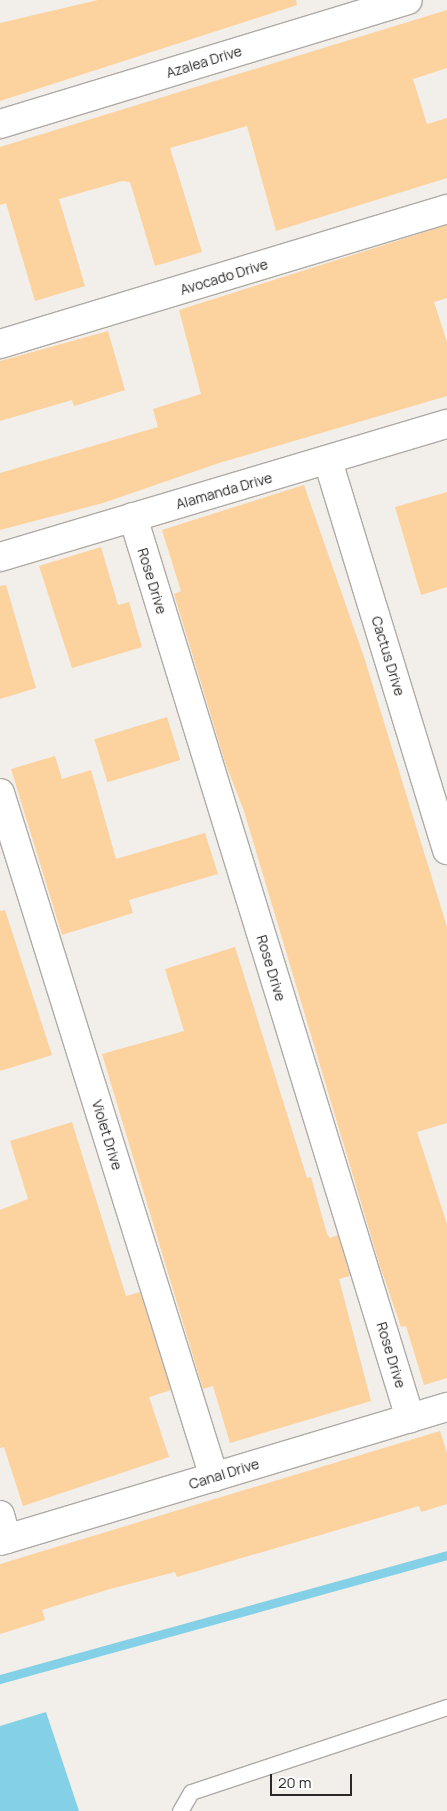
<!DOCTYPE html>
<style>
body{margin:0}
#map{position:relative;width:447px;height:1811px;overflow:hidden;background:#f2eee9;font-family:Manrope,sans-serif}
div>[style]{position:absolute}
.water>*{inset:0;background:#84d0e6}
.stream>*{height:9px;margin:-4.5px;padding:0 4.5px;transform-origin:4.5px;border-radius:4.5px;background:#84d0e6}
.building>*{inset:0;background:#fcd29f;transform-origin:0 0}
.roads{filter:drop-shadow(1px 0 #afaba7) drop-shadow(-1px 0 #afaba7) drop-shadow(0 1px #afaba7) drop-shadow(0 -1px #afaba7)}
.lane>*{height:15px;margin:-7.5px;padding:0 7.5px;transform-origin:7.5px;border-radius:7.5px;background:#fff}
.street>*{height:28px;margin:-14px;padding:0 14px;transform-origin:14px;border-radius:14px;background:#fff}
span{translate:-50% -50%;white-space:nowrap;text-align:center;line-height:1.15;-webkit-text-stroke:4px #fff;paint-order:stroke}
.street-label{font-size:14px;color:#2b2928}
.scale{position:absolute;left:270px;top:1774px;width:82px;height:22px;box-sizing:border-box;border:2px solid #2b2928;border-top:0;padding-left:6px;font-size:15px;line-height:18px;white-space:nowrap;color:#2b2928;-webkit-text-stroke:4px #fff;paint-order:stroke}
</style>
<div id="map">
<div class="water">
<div style="clip-path:polygon(46px 1712px,79px 1811px,0 1811px,0 1726px)"></div>
</div>
<div class="stream">
<div style="left:0;top:1679px;width:464px;rotate:-15.5deg"></div>
</div>
<div class="building">
<div style="clip-path:polygon(98px 0,296px 0,297px 5px,0 101px,0 23px)"></div>
<div style="clip-path:polygon(447px 10px,447px 68px,413px 79px,427px 124px,447px 118px,447px 178px,276px 231px,247px 126px,170px 148px,202px 252px,155px 266px,130px 182px,122px 181px,59px 199px,85px 286px,35px 301px,6px 203px,0 205px,0 147px)"></div>
<div style="clip-path:polygon(447px 225px,447px 298px,434px 302px,447px 342px,447px 396px,219px 463px,103px 503px,0 530px,0 473px,158px 427px,153px 409px,201px 394px,179px 310px)"></div>
<div style="clip-path:polygon(108px 331px,125px 390px,74px 406px,72px 400px,0 421px,0 361px)"></div>
<div style="clip-path:polygon(304px 485px,364px 657px,447px 927px,447px 1123px,417px 1132px,447px 1224px,447px 1378px,424px 1385px,406px 1326px,401px 1327px,380px 1266px,244px 811px,226px 765px,174px 594px,181px 591px,162px 530px)"></div>
<div style="clip-path:polygon(447px 492px,447px 587px,421px 595px,395px 507px)"></div>
<div style="clip-path:polygon(101px 547px,118px 605px,129px 602px,142px 647px,72px 668px,39px 566px)"></div>
<div style="clip-path:polygon(6px 585px,36px 688px,0 699px,0 586px)"></div>
<div style="left:167px;top:717px;width:45px;height:76px;rotate:73deg"></div>
<div style="clip-path:polygon(55px 756px,62px 779px,91px 770px,116px 859px,205px 833px,218px 874px,129px 900px,133px 913px,62px 935px,11px 769px)"></div>
<div style="clip-path:polygon(5px 910px,52px 1055px,0 1071px,0 911px)"></div>
<div style="clip-path:polygon(235px 947px,307px 1178px,311px 1177px,327px 1234px,330px 1238px,338px 1235px,350px 1276px,339px 1279px,371px 1401px,230px 1443px,213px 1386px,203px 1389px,102px 1054px,184px 1031px,165px 969px)"></div>
<div style="clip-path:polygon(72px 1122px,126px 1296px,140px 1292px,171px 1390px,149px 1397px,169px 1457px,23px 1506px,4px 1447px,0 1448px,0 1210px,28px 1199px,10px 1141px)"></div>
<div style="clip-path:polygon(440px 1431px,447px 1453px,447px 1504px,421px 1512px,419px 1506px,177px 1577px,175px 1572px,110px 1589px,42px 1610px,45px 1620px,0 1634px,0 1564px)"></div>
</div>
<div class="roads">
<div class="lane">
<div style="left:180px;top:1811px;width:22px;rotate:-60deg"></div>
<div style="left:191px;top:1792px;width:270px;rotate:-18.4deg"></div>
</div>
<div class="street">
<div style="left:0;top:124px;width:426px;rotate:-16.9deg"></div>
<div style="left:0;top:344px;width:467px;rotate:-16.8deg"></div>
<div style="left:328px;top:461px;width:407px;rotate:73deg"></div>
<div style="left:133px;top:517px;width:943px;rotate:72.91deg"></div>
<div style="left:0;top:557px;width:466px;rotate:-16.6deg"></div>
<div style="left:0;top:793px;width:717px;rotate:72.63deg"></div>
<div style="left:0;top:1515px;width:25px;rotate:74deg"></div>
<div style="left:0;top:1541px;width:467px;rotate:-16.7deg"></div>
</div>
</div>
<div class="street-label">
<span style="left:204px;top:62px;rotate:-17deg">Azalea Drive</span>
<span style="left:224px;top:277px;rotate:-17deg">Avocado Drive</span>
<span style="left:224px;top:491px;rotate:-16deg">Alamanda Drive</span>
<span style="left:152px;top:581px;rotate:73deg">Rose Drive</span>
<span style="left:388px;top:656px;rotate:73deg">Cactus Drive</span>
<span style="left:271px;top:968px;rotate:73deg">Rose Drive</span>
<span style="left:107px;top:1135px;rotate:73deg">Violet Drive</span>
<span style="left:391px;top:1355px;rotate:73deg">Rose Drive</span>
<span style="left:224px;top:1474px;rotate:-17deg">Canal Drive</span>
</div>
<div class="scale">20 m</div>
</div>
